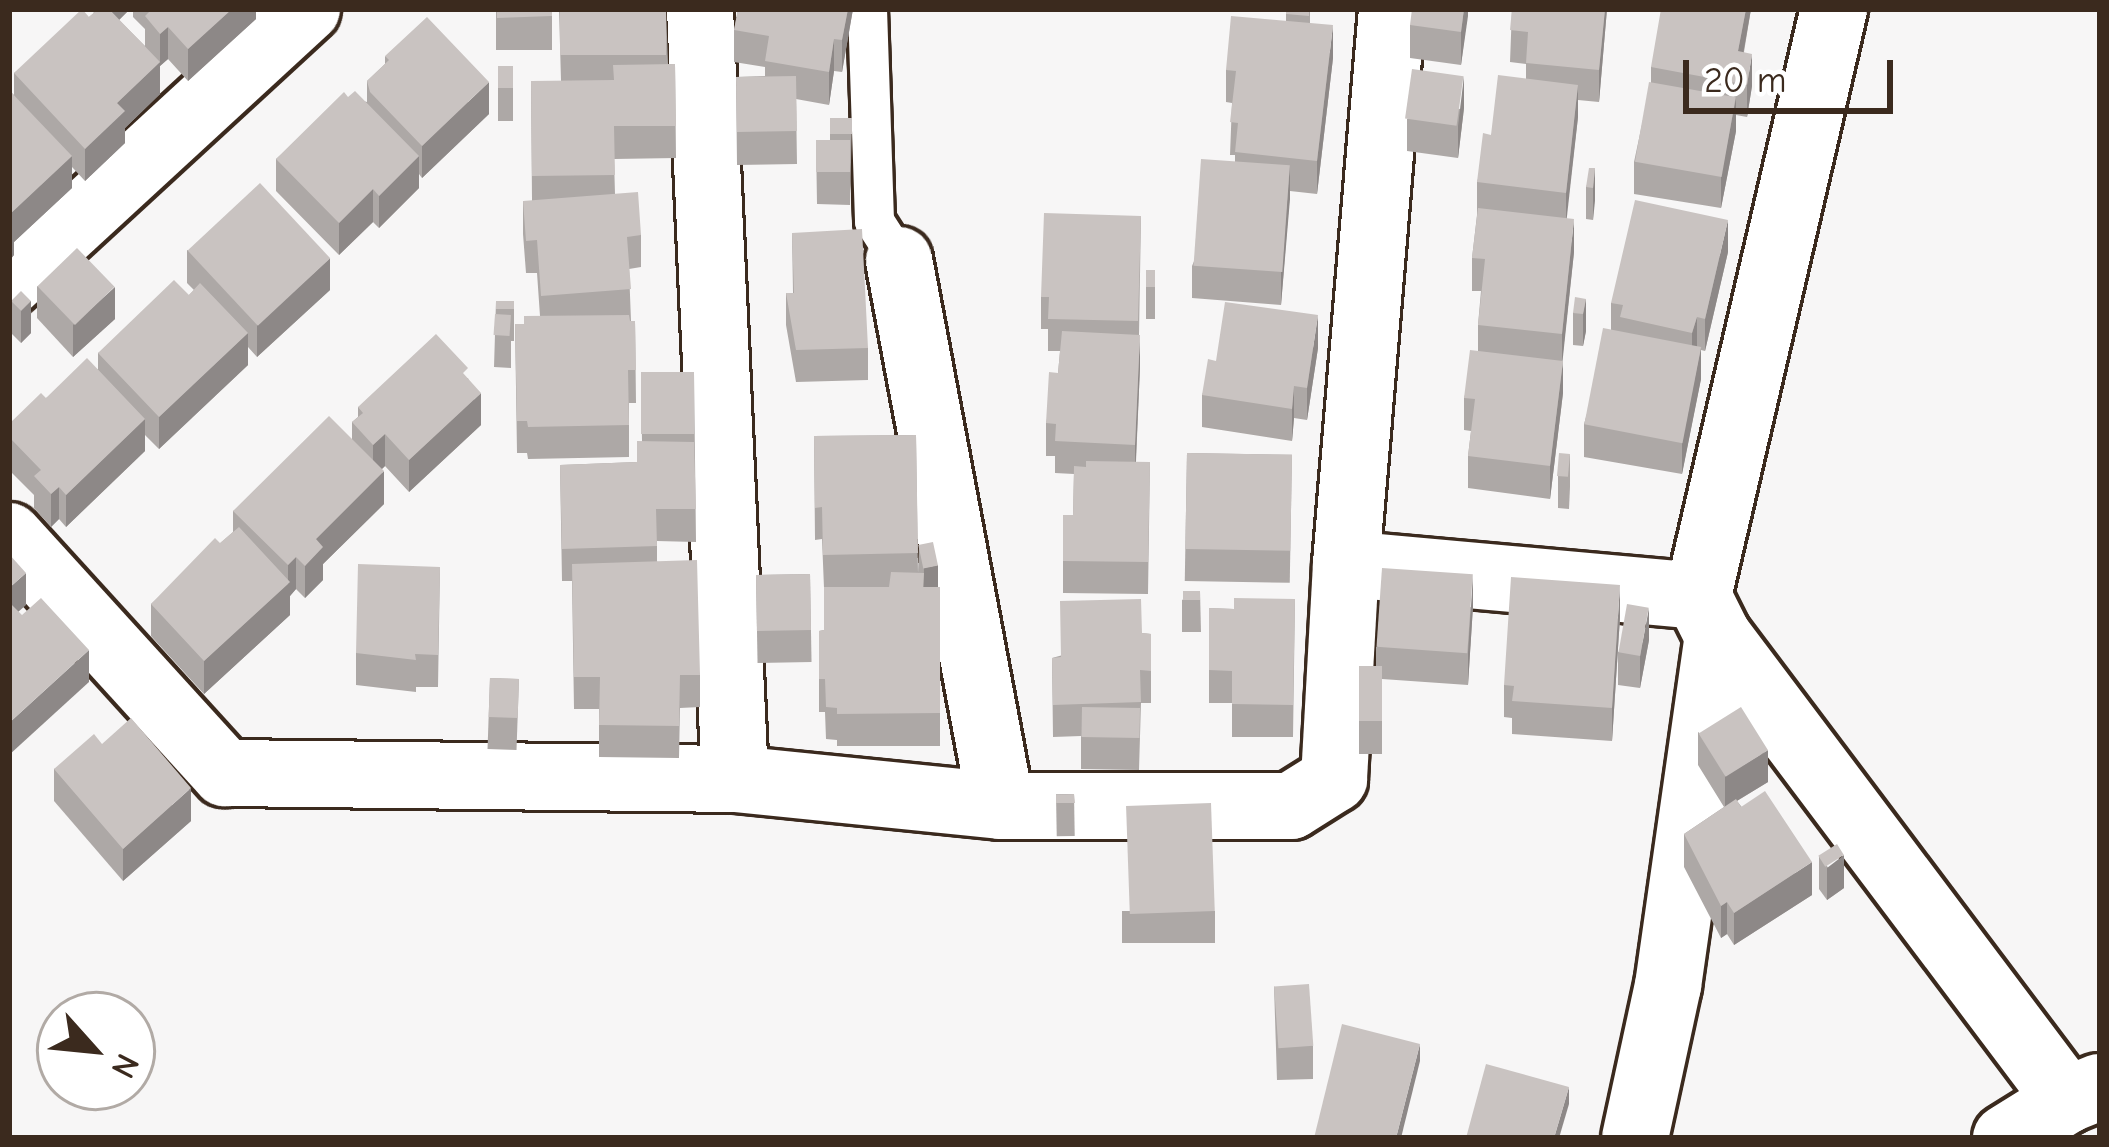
<!DOCTYPE html>
<style>
body{margin:0}
#map{position:relative;width:2109px;height:1147px;overflow:hidden;background:#f7f6f6;font-family:"Comic Neue",sans-serif}
div>[style]{position:absolute}
.roads{filter:drop-shadow(3px 0 #3b2a1e) drop-shadow(-3px 0 #3b2a1e) drop-shadow(0 3px #3b2a1e) drop-shadow(0 -3px #3b2a1e)}
.lane>*{height:39px;margin:-19.5px;padding:0 19.5px;transform-origin:19.5px;border-radius:19.5px;background:#fff}
.street>*{height:66px;margin:-33px;padding:0 33px;transform-origin:33px;border-radius:33px;background:#fff}
.secondary>*{height:66px;margin:-33px;padding:0 33px;transform-origin:33px;border-radius:33px;background:#fff}
.wall>*{inset:0;background:#ada8a6;transform-origin:0 0}
.shaded-wall>*{inset:0;background:#8d8887}
.building>*{inset:0;background:#c9c3c1;transform-origin:0 0}
span{translate:-50% -50%;white-space:nowrap;text-align:center;line-height:1.15;-webkit-text-stroke:9px #fff;paint-order:stroke}
.frame{position:absolute;inset:0;border:12px solid #3b2a1e;pointer-events:none}
.north{position:absolute;left:36px;top:991px;width:120px;height:120px;box-sizing:border-box;background:#fff;border:3px solid #b1aaa5;border-radius:50%;rotate:117deg;font-size:33px;font-weight:700;line-height:48px;text-align:center;color:#3b2a1e}
.north::after{content:'';display:block;margin:auto;width:42px;height:54px;background:#3b2a1e;clip-path:polygon(50% 0,100% 100%,50% 72%,0 100%)}
.scale{position:absolute;left:1683px;top:60px;width:210px;height:54px;box-sizing:border-box;border:6px solid #3b2a1e;border-top:0;padding-left:15px;font-size:36px;line-height:42px;white-space:nowrap;color:#3b2a1e;-webkit-text-stroke:9px #fff;paint-order:stroke}
</style>
<div id="map">
<div class="roads">
<div class="lane">
<div style="left:867px;top:9px;width:212px;rotate:88.1deg"></div>
<div style="left:874px;top:221px;width:46px;rotate:57.3deg"></div>
</div>
<div class="street">
<div style="left:700px;top:9px;width:771px;rotate:87.4deg"></div>
<div style="left:899px;top:260px;width:555px;rotate:79.42deg"></div>
<div style="left:9px;top:283px;width:405px;rotate:-42.6deg"></div>
<div style="left:9px;top:536px;width:321px;rotate:47.7deg"></div>
<div style="left:225px;top:773px;width:510px;rotate:0.67deg"></div>
<div style="left:735px;top:779px;width:267px;rotate:5.8deg"></div>
<div style="left:1001px;top:806px;width:290px"></div>
<div style="left:1291px;top:806px;width:51px;rotate:-32.1deg"></div>
<div style="left:1334px;top:779px;width:215px;rotate:-86.8deg"></div>
<div style="left:1346px;top:564px;width:353px;rotate:5.2deg"></div>
<div style="left:1346px;top:564px;width:557px;rotate:-85.26deg"></div>
<div style="left:1718px;top:636px;width:581px;rotate:53.05deg"></div>
<div style="left:1635px;top:1138px;width:156px;rotate:-77.8deg"></div>
<div style="left:1668px;top:986px;width:354px;rotate:-81.9deg"></div>
<div style="left:1718px;top:636px;width:45px;rotate:-116.6deg"></div>
<div style="left:1698px;top:596px;width:603px;rotate:-76.96deg"></div>
</div>
<div class="secondary">
<div style="left:2006px;top:1138px;width:72px;rotate:-31.9deg"></div>
<div style="left:2067px;top:1100px;width:35px;rotate:-22deg"></div>
</div>
</div>
<div class="wall">
<div style="clip-path:polygon(91px 9px,130px 9px,119px 20px,145px 46px,145px 29px,133px 17px,133px 9px,256px 9px,256px 19px,188px 81px,168px 59px,160px 66px,160px 94px,125px 128px,125px 143px,85px 181px,72px 167px,72px 188px,14px 242px,14px 255px,9px 261px,9px 90px,14px 95px,14px 73px,89px 17px,94px 13px)"></div>
<div style="left:496px;top:9px;width:56px;height:41px"></div>
<div style="clip-path:polygon(559px 9px,666px 9px,668px 64px,675px 64px,676px 158px,614px 159px,615px 194px,641px 235px,641px 267px,629px 269px,631px 321px,635px 321px,636px 403px,629px 403px,629px 457px,528px 459px,527px 453px,517px 453px,515px 324px,524px 324px,540px 316px,537px 273px,526px 273px,523px 234px,523px 201px,532px 201px,531px 81px,561px 81px)"></div>
<div style="clip-path:polygon(738px 9px,853px 9px,842px 72px,834px 71px,829px 105px,796px 99px,797px 164px,737px 165px,736px 77px,765px 76px,765px 67px,734px 62px,734px 30px)"></div>
<div style="clip-path:polygon(1286px 9px,1310px 9px,1310px 23px,1333px 58px,1317px 194px,1290px 191px,1281px 305px,1192px 298px,1192px 266px,1235px 162px,1235px 155px,1230px 155px,1232px 103px,1226px 102px,1226px 70px,1286px 21px)"></div>
<div style="clip-path:polygon(1468px 9px,1461px 65px,1410px 58px,1410px 25px)"></div>
<div style="clip-path:polygon(1512px 9px,1607px 9px,1599px 102px,1578px 100px,1578px 117px,1566px 218px,1574px 252px,1562px 361px,1563px 393px,1550px 499px,1468px 488px,1468px 456px,1471px 431px,1464px 430px,1464px 398px,1478px 351px,1478px 325px,1481px 291px,1472px 291px,1472px 258px,1477px 215px,1477px 182px,1491px 135px,1526px 79px,1526px 64px,1510px 62px)"></div>
<div style="clip-path:polygon(1751px 9px,1744px 52px,1752px 86px,1747px 117px,1736px 115px,1736px 131px,1721px 208px,1634px 194px,1634px 162px,1651px 82px,1651px 67px)"></div>
<div style="clip-path:polygon(385px 56px,489px 114px,422px 178px,419px 174px,419px 188px,379px 228px,373px 222px,339px 255px,276px 191px,276px 159px,348px 97px,367px 102px,367px 81px,385px 64px)"></div>
<div style="left:498px;top:66px;width:15px;height:55px"></div>
<div style="clip-path:polygon(1464px 108px,1458px 158px,1407px 151px,1407px 119px)"></div>
<div style="clip-path:polygon(830px 118px,852px 118px,850px 205px,817px 204px,816px 140px,830px 140px)"></div>
<div style="clip-path:polygon(1595px 168px,1593px 220px,1586px 219px,1586px 187px)"></div>
<div style="clip-path:polygon(1141px 216px,1139px 335px,1140px 367px,1136px 462px,1150px 462px,1148px 594px,1063px 593px,1063px 515px,1073px 515px,1074px 474px,1055px 473px,1055px 456px,1046px 456px,1046px 423px,1058px 373px,1060px 351px,1048px 351px,1048px 329px,1041px 329px,1041px 297px)"></div>
<div style="clip-path:polygon(792px 233px,868px 348px,868px 380px,796px 382px,786px 325px,786px 293px,793px 293px)"></div>
<div style="clip-path:polygon(187px 250px,330px 290px,257px 357px,248px 347px,248px 365px,159px 449px,145px 435px,145px 451px,66px 527px,59px 519px,51px 527px,34px 508px,34px 495px,9px 470px,9px 424px,46px 398px,98px 369px,98px 353px,189px 295px,194px 290px,187px 283px)"></div>
<div style="clip-path:polygon(1728px 252px,1705px 351px,1701px 350px,1701px 379px,1682px 474px,1584px 457px,1584px 424px,1611px 330px,1611px 303px)"></div>
<div style="left:1146px;top:270px;width:9px;height:49px"></div>
<div style="clip-path:polygon(37px 286px,115px 319px,73px 357px,37px 318px)"></div>
<div style="clip-path:polygon(1586px 299px,1586px 331px,1583px 346px,1573px 345px,1573px 313px)"></div>
<div style="clip-path:polygon(11px 301px,31px 301px,31px 333px,21px 343px,11px 333px)"></div>
<div style="clip-path:polygon(496px 301px,514px 301px,514px 341px,511px 341px,511px 368px,494px 367px)"></div>
<div style="clip-path:polygon(1318px 348px,1307px 420px,1294px 418px,1292px 441px,1202px 427px,1202px 395px,1216px 361px)"></div>
<div style="clip-path:polygon(694px 372px,696px 542px,657px 541px,657px 561px,700px 675px,700px 707px,680px 708px,679px 758px,599px 757px,599px 709px,574px 709px,572px 581px,562px 581px,560px 465px,637px 462px,642px 441px,641px 376px)"></div>
<div style="clip-path:polygon(468px 378px,481px 425px,409px 492px,385px 466px,382px 469px,384px 504px,323px 564px,323px 580px,305px 598px,296px 589px,290px 596px,290px 615px,204px 694px,151px 636px,151px 604px,233px 532px,233px 511px,352px 439px,352px 422px,358px 417px,358px 407px)"></div>
<div style="clip-path:polygon(916px 435px,918px 573px,919px 546px,938px 587px,940px 587px,940px 746px,837px 746px,837px 740px,826px 739px,825px 712px,819px 712px,819px 631px,824px 630px,824px 588px,822px 539px,815px 540px,814px 436px)"></div>
<div style="left:1187px;top:453px;width:105px;height:128px;rotate:1deg"></div>
<div style="clip-path:polygon(1570px 454px,1570px 487px,1569px 509px,1558px 508px,1558px 476px)"></div>
<div style="clip-path:polygon(440px 567px,438px 687px,416px 687px,416px 692px,356px 685px,356px 653px)"></div>
<div style="left:810px;top:574px;width:88px;height:54px;rotate:89deg"></div>
<div style="clip-path:polygon(1200px 591px,1201px 632px,1182px 632px,1182px 600px)"></div>
<div style="clip-path:polygon(1295px 599px,1293px 737px,1232px 737px,1232px 703px,1209px 703px,1209px 608px,1234px 609px)"></div>
<div style="clip-path:polygon(1473px 606px,1468px 685px,1382px 679px,1382px 754px,1359px 754px,1359px 666px,1376px 666px,1376px 647px)"></div>
<div style="clip-path:polygon(1620px 617px,1612px 741px,1512px 734px,1512px 718px,1504px 717px,1504px 685px)"></div>
<div style="clip-path:polygon(1142px 633px,1151px 634px,1151px 703px,1141px 703px,1139px 770px,1081px 769px,1081px 736px,1053px 737px,1052px 658px)"></div>
<div style="clip-path:polygon(1649px 640px,1640px 688px,1618px 685px,1618px 652px)"></div>
<div style="left:490px;top:678px;width:29px;height:71px;rotate:2deg"></div>
<div style="clip-path:polygon(1698px 732px,1768px 782px,1737px 801px,1812px 895px,1734px 945px,1727px 934px,1721px 938px,1684px 867px,1684px 834px,1724px 807px,1698px 765px)"></div>
<div style="clip-path:polygon(102px 744px,191px 821px,123px 881px,54px 801px,54px 769px)"></div>
<div style="left:1074px;top:794px;width:42px;height:18px;rotate:89deg"></div>
<div style="clip-path:polygon(1819px 856px,1844px 888px,1827px 900px,1819px 889px)"></div>
<div style="left:1215px;top:911px;width:32px;height:93px;rotate:90deg"></div>
<div style="clip-path:polygon(1274px 986px,1313px 1046px,1313px 1079px,1277px 1080px)"></div>
</div>
<div class="shaded-wall">
<div style="clip-path:polygon(110px 9px,130px 9px,110px 29px)"></div>
<div style="clip-path:polygon(232px 9px,256px 9px,256px 19px,188px 81px,188px 49px)"></div>
<div style="clip-path:polygon(848px 9px,853px 9px,842px 72px,842px 40px)"></div>
<div style="clip-path:polygon(1464px 9px,1468px 9px,1468px 16px,1461px 65px,1461px 32px)"></div>
<div style="clip-path:polygon(1605px 9px,1607px 9px,1599px 102px,1599px 70px)"></div>
<div style="clip-path:polygon(1746px 9px,1751px 9px,1738px 83px,1738px 51px)"></div>
<div style="clip-path:polygon(1333px 25px,1333px 58px,1317px 194px,1317px 161px)"></div>
<div style="clip-path:polygon(168px 27px,168px 59px,160px 66px,160px 34px)"></div>
<div style="clip-path:polygon(834px 39px,834px 71px,829px 105px,829px 72px)"></div>
<div style="clip-path:polygon(1752px 54px,1752px 86px,1747px 117px,1747px 85px)"></div>
<div style="clip-path:polygon(160px 62px,160px 94px,125px 128px,125px 143px,85px 181px,85px 149px,117px 103px)"></div>
<div style="clip-path:polygon(1464px 76px,1464px 108px,1458px 158px,1458px 126px)"></div>
<div style="clip-path:polygon(489px 82px,489px 114px,422px 178px,422px 146px)"></div>
<div style="clip-path:polygon(1578px 85px,1578px 117px,1566px 225px,1566px 193px)"></div>
<div style="clip-path:polygon(1736px 98px,1736px 131px,1721px 208px,1721px 176px)"></div>
<div style="clip-path:polygon(72px 156px,72px 188px,14px 242px,14px 255px,9px 261px,9px 215px)"></div>
<div style="clip-path:polygon(419px 156px,419px 188px,379px 228px,379px 196px)"></div>
<div style="clip-path:polygon(1290px 166px,1290px 199px,1281px 305px,1281px 273px)"></div>
<div style="clip-path:polygon(1595px 168px,1595px 201px,1593px 220px,1593px 188px)"></div>
<div style="clip-path:polygon(373px 189px,373px 222px,339px 255px,339px 223px)"></div>
<div style="clip-path:polygon(1574px 219px,1574px 252px,1562px 366px,1562px 334px)"></div>
<div style="clip-path:polygon(1728px 220px,1728px 252px,1705px 351px,1705px 319px)"></div>
<div style="clip-path:polygon(330px 258px,330px 290px,257px 357px,257px 325px)"></div>
<div style="clip-path:polygon(115px 287px,115px 319px,73px 357px,73px 325px)"></div>
<div style="clip-path:polygon(1586px 299px,1586px 331px,1583px 346px,1583px 314px)"></div>
<div style="clip-path:polygon(31px 301px,31px 333px,21px 343px,21px 311px)"></div>
<div style="clip-path:polygon(1318px 315px,1318px 348px,1307px 420px,1307px 388px)"></div>
<div style="clip-path:polygon(1697px 317px,1697px 349px,1692px 366px,1692px 333px)"></div>
<div style="clip-path:polygon(248px 333px,248px 365px,159px 449px,159px 417px)"></div>
<div style="clip-path:polygon(1140px 335px,1140px 367px,1135px 478px,1135px 445px)"></div>
<div style="clip-path:polygon(1701px 347px,1701px 379px,1682px 474px,1682px 442px)"></div>
<div style="clip-path:polygon(1563px 361px,1563px 393px,1550px 499px,1550px 466px)"></div>
<div style="clip-path:polygon(1294px 386px,1294px 418px,1292px 441px,1292px 409px)"></div>
<div style="clip-path:polygon(481px 393px,481px 425px,409px 492px,409px 460px)"></div>
<div style="clip-path:polygon(145px 419px,145px 451px,66px 527px,66px 495px)"></div>
<div style="clip-path:polygon(385px 434px,385px 466px,373px 477px,373px 445px)"></div>
<div style="clip-path:polygon(384px 471px,384px 504px,323px 564px,323px 580px,305px 598px,305px 566px,316px 539px)"></div>
<div style="clip-path:polygon(59px 487px,59px 519px,51px 527px,51px 494px)"></div>
<div style="clip-path:polygon(296px 557px,296px 589px,290px 596px,290px 615px,204px 694px,204px 661px,288px 584px,288px 565px)"></div>
<div style="clip-path:polygon(938px 565px,938px 598px,923px 620px,924px 568px)"></div>
<div style="clip-path:polygon(26px 573px,26px 605px,9px 620px,9px 588px)"></div>
<div style="clip-path:polygon(1473px 574px,1473px 606px,1468px 685px,1468px 653px)"></div>
<div style="clip-path:polygon(1620px 585px,1620px 617px,1612px 741px,1612px 708px)"></div>
<div style="clip-path:polygon(1649px 608px,1649px 640px,1640px 688px,1640px 656px)"></div>
<div style="clip-path:polygon(89px 650px,89px 682px,9px 755px,9px 723px)"></div>
<div style="clip-path:polygon(1768px 750px,1768px 782px,1725px 808px,1725px 776px)"></div>
<div style="clip-path:polygon(191px 788px,191px 821px,123px 881px,123px 849px)"></div>
<div style="clip-path:polygon(1844px 855px,1844px 888px,1827px 900px,1827px 868px)"></div>
<div style="clip-path:polygon(1812px 862px,1812px 895px,1734px 945px,1734px 913px)"></div>
<div style="clip-path:polygon(1727px 902px,1727px 934px,1721px 938px,1721px 906px)"></div>
<div style="clip-path:polygon(1420px 1044px,1420px 1061px,1401px 1138px,1396px 1138px)"></div>
<div style="clip-path:polygon(1569px 1087px,1569px 1104px,1559px 1138px,1554px 1138px)"></div>
</div>
<div class="building">
<div style="clip-path:polygon(82px 9px,89px 17px,98px 9px,109px 9px,160px 62px,117px 103px,125px 111px,85px 149px,14px 73px)"></div>
<div style="clip-path:polygon(152px 9px,232px 9px,188px 49px,168px 27px,160px 34px,145px 16px)"></div>
<div style="clip-path:polygon(497px 9px,552px 9px,552px 16px,497px 18px)"></div>
<div style="left:560px;top:9px;width:106px;height:46px"></div>
<div style="clip-path:polygon(738px 9px,848px 9px,842px 40px,834px 39px,829px 72px,765px 61px,769px 36px,734px 30px)"></div>
<div style="clip-path:polygon(1286px 9px,1309px 9px,1309px 16px,1286px 14px)"></div>
<div style="clip-path:polygon(1412px 9px,1464px 9px,1461px 32px,1410px 25px)"></div>
<div style="clip-path:polygon(1512px 9px,1605px 9px,1599px 70px,1526px 63px,1528px 32px,1510px 30px)"></div>
<div style="clip-path:polygon(1661px 9px,1746px 9px,1738px 51px,1752px 54px,1747px 85px,1651px 67px)"></div>
<div style="clip-path:polygon(1231px 16px,1333px 25px,1317px 161px,1235px 152px,1238px 123px,1230px 122px,1236px 71px,1226px 70px)"></div>
<div style="clip-path:polygon(427px 17px,489px 82px,422px 146px,370px 92px,367px 81px,389px 60px,385px 56px)"></div>
<div style="clip-path:polygon(675px 64px,676px 126px,614px 126px,615px 175px,532px 176px,531px 81px,614px 80px,613px 65px)"></div>
<div style="left:498px;top:66px;width:15px;height:22px"></div>
<div style="left:1412px;top:69px;width:52px;height:50px;rotate:8deg"></div>
<div style="clip-path:polygon(1498px 75px,1578px 85px,1566px 193px,1477px 182px,1483px 133px,1491px 135px)"></div>
<div style="left:796px;top:76px;width:55px;height:60px;rotate:89deg"></div>
<div style="left:1649px;top:82px;width:88px;height:81px;rotate:10deg"></div>
<div style="clip-path:polygon(9px 90px,72px 156px,9px 215px)"></div>
<div style="clip-path:polygon(355px 91px,419px 156px,379px 196px,373px 189px,339px 223px,276px 159px,344px 92px,348px 97px)"></div>
<div style="left:830px;top:118px;width:22px;height:16px"></div>
<div style="left:816px;top:140px;width:34px;height:32px"></div>
<div style="left:1201px;top:159px;width:89px;height:107px;rotate:4deg"></div>
<div style="clip-path:polygon(1589px 168px,1595px 168px,1593px 188px,1586px 187px)"></div>
<div style="left:260px;top:183px;width:103px;height:99px;rotate:47deg"></div>
<div style="clip-path:polygon(638px 192px,641px 235px,627px 237px,631px 289px,541px 296px,537px 240px,526px 241px,523px 201px)"></div>
<div style="clip-path:polygon(1635px 200px,1728px 220px,1705px 319px,1697px 317px,1692px 333px,1620px 317px,1623px 305px,1611px 303px)"></div>
<div style="clip-path:polygon(1478px 208px,1574px 219px,1562px 334px,1478px 325px,1485px 259px,1472px 258px)"></div>
<div style="clip-path:polygon(1044px 213px,1141px 216px,1138px 321px,1048px 319px,1049px 297px,1041px 297px)"></div>
<div style="clip-path:polygon(862px 229px,868px 348px,796px 350px,786px 293px,794px 293px,792px 233px)"></div>
<div style="left:77px;top:248px;width:54px;height:55px;rotate:46deg"></div>
<div style="left:1146px;top:270px;width:9px;height:17px"></div>
<div style="clip-path:polygon(174px 280px,189px 295px,200px 283px,248px 333px,159px 417px,98px 353px)"></div>
<div style="left:21px;top:291px;width:14px;height:14px;rotate:45deg"></div>
<div style="clip-path:polygon(1575px 297px,1586px 299px,1583px 314px,1573px 313px)"></div>
<div style="left:496px;top:301px;width:18px;height:8px"></div>
<div style="clip-path:polygon(1225px 302px,1318px 315px,1307px 388px,1294px 386px,1292px 409px,1202px 395px,1208px 359px,1216px 361px)"></div>
<div style="left:495px;top:314px;width:16px;height:21px;rotate:4deg"></div>
<div style="clip-path:polygon(629px 315px,630px 321px,635px 321px,636px 370px,628px 370px,629px 425px,528px 427px,527px 421px,517px 421px,515px 324px,524px 324px,524px 316px)"></div>
<div style="left:1603px;top:328px;width:100px;height:98px;rotate:11deg"></div>
<div style="clip-path:polygon(1062px 331px,1140px 335px,1135px 445px,1055px 441px,1056px 424px,1046px 423px,1049px 372px,1058px 373px)"></div>
<div style="clip-path:polygon(436px 334px,468px 368px,463px 373px,481px 393px,409px 460px,385px 434px,373px 445px,352px 422px,363px 413px,358px 407px)"></div>
<div style="clip-path:polygon(1470px 350px,1563px 361px,1550px 466px,1468px 456px,1475px 399px,1464px 398px)"></div>
<div style="clip-path:polygon(87px 358px,145px 419px,66px 495px,59px 487px,51px 494px,34px 476px,41px 470px,9px 437px,9px 424px,41px 393px,46px 398px)"></div>
<div style="left:694px;top:372px;width:62px;height:53px;rotate:90deg"></div>
<div style="clip-path:polygon(329px 416px,384px 471px,316px 539px,323px 547px,305px 566px,296px 557px,288px 565px,233px 511px)"></div>
<div style="clip-path:polygon(916px 435px,918px 553px,823px 555px,822px 507px,815px 508px,814px 436px)"></div>
<div style="clip-path:polygon(637px 441px,694px 442px,696px 509px,656px 509px,657px 546px,562px 549px,560px 465px,637px 462px)"></div>
<div style="left:1187px;top:453px;width:105px;height:96px;rotate:1deg"></div>
<div style="left:1559px;top:453px;width:11px;height:23px;rotate:5deg"></div>
<div style="clip-path:polygon(1086px 461px,1150px 462px,1148px 562px,1063px 561px,1063px 515px,1073px 515px,1074px 466px,1086px 467px)"></div>
<div style="clip-path:polygon(239px 527px,290px 582px,204px 661px,151px 604px,215px 538px,220px 543px)"></div>
<div style="left:933px;top:542px;width:24px;height:15px;rotate:78deg"></div>
<div style="clip-path:polygon(9px 554px,26px 573px,9px 588px)"></div>
<div style="clip-path:polygon(697px 560px,700px 675px,680px 675px,679px 726px,599px 725px,600px 677px,574px 677px,572px 564px)"></div>
<div style="clip-path:polygon(358px 564px,440px 567px,438px 655px,415px 654px,416px 660px,356px 653px)"></div>
<div style="left:1382px;top:568px;width:91px;height:79px;rotate:4deg"></div>
<div style="clip-path:polygon(891px 572px,924px 573px,923px 587px,940px 587px,940px 713px,837px 714px,837px 708px,826px 707px,825px 679px,819px 679px,819px 631px,824px 630px,824px 587px,889px 587px)"></div>
<div style="left:810px;top:574px;width:56px;height:54px;rotate:89deg"></div>
<div style="clip-path:polygon(1511px 577px,1620px 585px,1612px 708px,1512px 701px,1514px 686px,1504px 685px)"></div>
<div style="left:1183px;top:591px;width:17px;height:9px"></div>
<div style="clip-path:polygon(41px 598px,89px 650px,9px 723px,9px 602px,22px 615px)"></div>
<div style="clip-path:polygon(1234px 598px,1295px 599px,1293px 705px,1232px 704px,1232px 671px,1209px 670px,1209px 608px,1234px 609px)"></div>
<div style="clip-path:polygon(1141px 599px,1142px 633px,1151px 634px,1151px 671px,1140px 670px,1141px 702px,1053px 705px,1052px 658px,1061px 657px,1060px 601px)"></div>
<div style="left:1627px;top:604px;width:22px;height:49px;rotate:10deg"></div>
<div style="left:1359px;top:666px;width:23px;height:55px"></div>
<div style="left:490px;top:678px;width:29px;height:39px;rotate:2deg"></div>
<div style="left:1082px;top:707px;width:58px;height:30px;rotate:1deg"></div>
<div style="left:1741px;top:707px;width:51px;height:50px;rotate:58deg"></div>
<div style="clip-path:polygon(131px 718px,191px 788px,123px 849px,54px 769px,94px 734px,102px 744px)"></div>
<div style="clip-path:polygon(1765px 791px,1812px 862px,1734px 913px,1727px 902px,1721px 906px,1684px 834px,1736px 799px,1741px 807px)"></div>
<div style="clip-path:polygon(1074px 794px,1075px 803px,1056px 803px,1056px 795px)"></div>
<div style="left:1211px;top:803px;width:108px;height:85px;rotate:88deg"></div>
<div style="left:1837px;top:844px;width:13px;height:22px;rotate:58deg"></div>
<div style="left:1309px;top:984px;width:62px;height:35px;rotate:86deg"></div>
<div style="clip-path:polygon(1342px 1024px,1420px 1044px,1396px 1138px,1314px 1138px)"></div>
<div style="clip-path:polygon(1486px 1064px,1569px 1087px,1554px 1138px,1466px 1138px)"></div>
</div>
<div class="frame"></div>
<div class="north">N</div>
<div class="scale">20 m</div>
</div>
